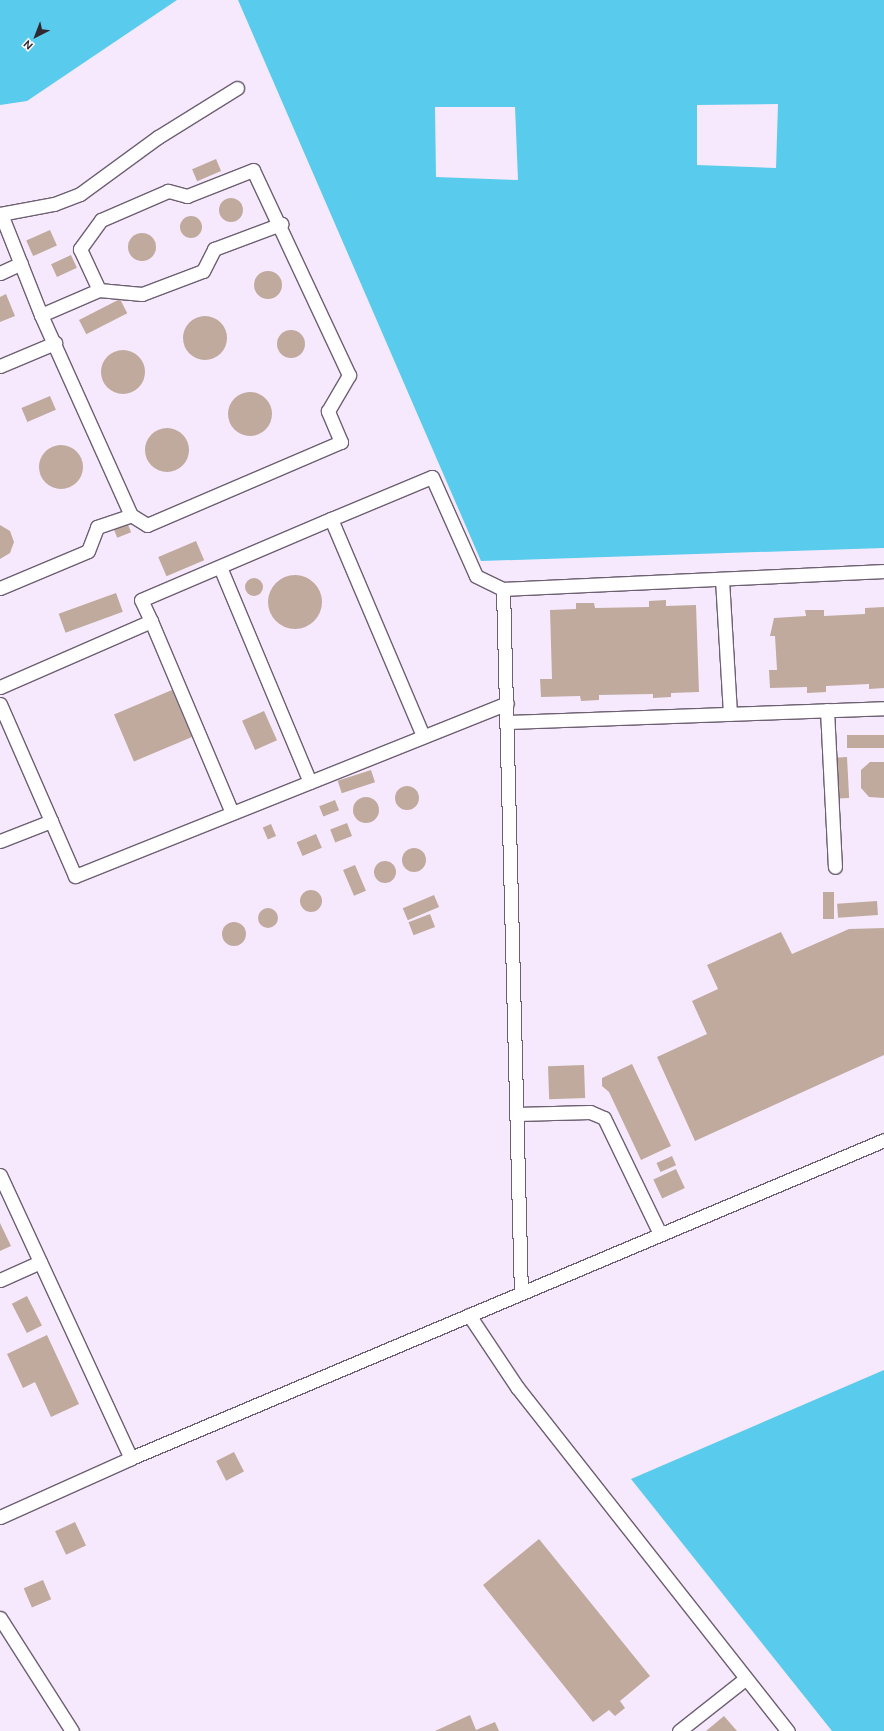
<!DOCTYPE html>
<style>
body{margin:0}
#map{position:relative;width:884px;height:1731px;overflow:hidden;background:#f7e9fd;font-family:Ubuntu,sans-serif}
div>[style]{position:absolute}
.water>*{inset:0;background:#59ccee}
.building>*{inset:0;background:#bfaa9d;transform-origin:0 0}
.round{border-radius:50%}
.roads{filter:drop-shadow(1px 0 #6d6071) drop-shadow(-1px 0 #6d6071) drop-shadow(0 1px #6d6071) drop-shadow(0 -1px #6d6071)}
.minor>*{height:13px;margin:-6.5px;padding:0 6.5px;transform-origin:6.5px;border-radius:6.5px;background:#fff}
span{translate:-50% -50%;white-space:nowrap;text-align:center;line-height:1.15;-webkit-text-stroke:4px #fefbff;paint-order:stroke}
.north{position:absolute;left:16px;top:16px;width:40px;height:40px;-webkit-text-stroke:3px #fefbff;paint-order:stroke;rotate:222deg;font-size:11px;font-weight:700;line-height:16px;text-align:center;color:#2f2a31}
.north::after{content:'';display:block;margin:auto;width:14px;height:18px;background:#2f2a31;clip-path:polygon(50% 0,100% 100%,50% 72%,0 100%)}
</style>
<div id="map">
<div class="water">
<div style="clip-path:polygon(0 0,177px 0,27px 101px,0 105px)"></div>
<div style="clip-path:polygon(evenodd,238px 0,884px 0,884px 548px,481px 561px,238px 0,778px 104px,776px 168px,697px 165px,697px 105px,778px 104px,238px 0,435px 107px,515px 107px,518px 180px,436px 177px,435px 107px)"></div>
<div style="clip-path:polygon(884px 1370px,884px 1731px,832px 1731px,631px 1479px)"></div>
</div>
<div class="building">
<div style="left:216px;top:159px;width:13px;height:26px;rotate:67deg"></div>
<div class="round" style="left:219px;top:198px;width:24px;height:24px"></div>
<div class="round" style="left:180px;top:216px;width:22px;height:22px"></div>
<div style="left:50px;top:230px;width:17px;height:26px;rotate:66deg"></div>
<div class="round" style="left:128px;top:233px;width:28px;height:28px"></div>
<div style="left:71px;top:255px;width:14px;height:22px;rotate:65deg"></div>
<div class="round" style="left:254px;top:271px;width:28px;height:28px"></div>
<div style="clip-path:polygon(6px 294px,15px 316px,0 322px,0 297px)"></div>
<div style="left:120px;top:299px;width:16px;height:46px;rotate:63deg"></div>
<div class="round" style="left:183px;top:316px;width:44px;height:44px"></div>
<div class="round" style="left:277px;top:330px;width:28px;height:28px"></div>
<div class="round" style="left:101px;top:350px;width:44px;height:44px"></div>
<div class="round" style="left:228px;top:392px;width:44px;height:44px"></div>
<div style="left:50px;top:396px;width:15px;height:31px;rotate:67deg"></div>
<div class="round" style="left:145px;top:428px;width:44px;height:44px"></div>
<div class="round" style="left:39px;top:445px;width:44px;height:44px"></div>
<div style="left:127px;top:522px;width:11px;height:15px;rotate:68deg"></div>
<div style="clip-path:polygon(0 525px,10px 531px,14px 542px,10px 553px,0 559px)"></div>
<div style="left:196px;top:541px;width:21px;height:41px;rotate:67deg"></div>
<div class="round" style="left:268px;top:575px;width:54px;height:54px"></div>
<div class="round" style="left:245px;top:578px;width:18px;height:18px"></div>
<div style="left:116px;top:593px;width:20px;height:61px;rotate:70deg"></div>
<div style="clip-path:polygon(666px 600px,666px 606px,696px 605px,699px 692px,671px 693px,671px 697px,653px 698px,653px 694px,599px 695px,599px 700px,581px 701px,580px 696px,541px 697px,540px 679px,552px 679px,550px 610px,576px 609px,576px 603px,594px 603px,595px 608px,649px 607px,649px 601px)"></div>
<div style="clip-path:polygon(884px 607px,884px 688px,869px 689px,869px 684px,826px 686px,826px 692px,807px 693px,807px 687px,770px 688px,769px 670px,777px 670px,775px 636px,770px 636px,774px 618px,806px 616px,805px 610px,824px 610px,824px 616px,865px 614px,865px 608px)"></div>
<div style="left:172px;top:690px;width:51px;height:63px;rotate:67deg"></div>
<div style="left:264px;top:711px;width:32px;height:24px;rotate:66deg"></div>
<div style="left:884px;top:735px;width:13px;height:37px;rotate:90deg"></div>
<div style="left:847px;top:757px;width:41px;height:13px;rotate:87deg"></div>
<div style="clip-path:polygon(870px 762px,884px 762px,884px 798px,869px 797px,861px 788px,861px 770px)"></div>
<div style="left:371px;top:770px;width:13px;height:35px;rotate:72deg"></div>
<div class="round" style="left:395px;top:786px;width:24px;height:24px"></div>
<div class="round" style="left:353px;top:797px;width:26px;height:26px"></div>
<div style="left:335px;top:800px;width:11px;height:17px;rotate:68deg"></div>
<div style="left:347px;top:823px;width:14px;height:18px;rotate:69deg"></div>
<div style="left:271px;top:824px;width:13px;height:9px;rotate:67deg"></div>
<div style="left:316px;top:834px;width:15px;height:21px;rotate:67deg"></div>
<div class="round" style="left:402px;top:848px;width:24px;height:24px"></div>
<div class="round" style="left:374px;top:861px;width:22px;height:22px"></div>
<div style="left:355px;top:865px;width:28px;height:13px;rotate:67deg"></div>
<div class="round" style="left:300px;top:890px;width:22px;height:22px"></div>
<div style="left:823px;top:892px;width:11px;height:27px"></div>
<div style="left:434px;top:895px;width:13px;height:34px;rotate:67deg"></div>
<div style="left:877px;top:901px;width:14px;height:40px;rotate:86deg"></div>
<div class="round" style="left:258px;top:908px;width:20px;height:20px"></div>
<div style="left:430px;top:914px;width:14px;height:23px;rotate:69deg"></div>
<div class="round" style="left:222px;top:922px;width:24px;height:24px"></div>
<div style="clip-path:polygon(884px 928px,884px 1055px,695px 1141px,657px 1057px,707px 1034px,692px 1001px,718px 989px,707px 965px,781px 932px,792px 954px,849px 929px)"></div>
<div style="clip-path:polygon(632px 1064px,671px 1146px,641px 1160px,609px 1092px,602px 1086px,602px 1078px)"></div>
<div style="left:584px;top:1065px;width:33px;height:36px;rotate:88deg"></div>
<div style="left:672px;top:1156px;width:10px;height:17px;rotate:66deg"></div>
<div style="left:676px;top:1169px;width:21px;height:25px;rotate:65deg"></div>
<div style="clip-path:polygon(0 1223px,11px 1246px,0 1251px)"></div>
<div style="left:27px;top:1296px;width:33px;height:17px;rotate:63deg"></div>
<div style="clip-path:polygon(47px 1335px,79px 1404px,51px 1417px,35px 1382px,23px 1388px,7px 1354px)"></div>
<div style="left:234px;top:1452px;width:22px;height:20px;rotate:63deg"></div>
<div style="left:75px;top:1522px;width:26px;height:22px;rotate:65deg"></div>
<div style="clip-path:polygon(539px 1539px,650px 1676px,620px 1701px,625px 1708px,615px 1716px,609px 1710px,593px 1722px,483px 1585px)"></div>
<div style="left:43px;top:1580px;width:21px;height:21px;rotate:67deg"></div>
<div style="clip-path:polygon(470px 1715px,476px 1730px,495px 1722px,499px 1731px,435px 1731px)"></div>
<div style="clip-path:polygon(724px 1716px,737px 1731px,706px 1731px)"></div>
</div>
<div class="roads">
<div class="minor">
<div style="left:0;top:214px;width:55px;rotate:-10.5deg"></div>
<div style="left:54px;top:204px;width:28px;rotate:-21deg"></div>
<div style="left:80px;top:194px;width:97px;rotate:-36.2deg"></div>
<div style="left:158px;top:137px;width:93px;rotate:-31.8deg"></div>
<div style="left:1px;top:214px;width:109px;rotate:68.4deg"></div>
<div style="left:41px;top:315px;width:63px;rotate:-23.3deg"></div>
<div style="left:99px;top:290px;width:43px;rotate:5.3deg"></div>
<div style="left:142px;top:294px;width:65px;rotate:-20.7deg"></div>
<div style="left:203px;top:271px;width:25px;rotate:-63deg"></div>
<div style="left:214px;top:249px;width:72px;rotate:-20.5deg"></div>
<div style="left:0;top:273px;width:23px;rotate:-25deg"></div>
<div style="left:41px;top:315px;width:219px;rotate:65.8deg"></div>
<div style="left:0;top:366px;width:60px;rotate:-22.7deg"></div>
<div style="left:331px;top:519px;width:109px;rotate:-22.6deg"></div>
<div style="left:432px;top:477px;width:108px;rotate:66deg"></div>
<div style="left:476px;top:576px;width:30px;rotate:26deg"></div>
<div style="left:503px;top:589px;width:381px;rotate:-2.7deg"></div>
<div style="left:220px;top:567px;width:233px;rotate:67.3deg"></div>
<div style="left:722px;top:579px;width:135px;rotate:86.6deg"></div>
<div style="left:0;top:588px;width:95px;rotate:-22.8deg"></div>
<div style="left:88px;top:551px;width:26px;rotate:-69deg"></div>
<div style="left:97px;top:527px;width:36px;rotate:-19deg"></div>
<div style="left:131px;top:515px;width:19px;rotate:32deg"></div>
<div style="left:147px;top:525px;width:211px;rotate:-23.2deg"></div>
<div style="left:341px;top:442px;width:34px;rotate:-113deg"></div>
<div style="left:328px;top:411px;width:42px;rotate:-59.7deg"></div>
<div style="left:349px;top:375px;width:226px;rotate:-115.1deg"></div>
<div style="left:253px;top:170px;width:71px;rotate:158.5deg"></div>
<div style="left:187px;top:196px;width:20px;rotate:-165deg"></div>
<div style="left:168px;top:191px;width:73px;rotate:156.6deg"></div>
<div style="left:101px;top:220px;width:36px;rotate:126deg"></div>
<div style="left:80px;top:249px;width:45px;rotate:65.1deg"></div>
<div style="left:503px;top:589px;width:704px;rotate:88.54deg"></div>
<div style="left:151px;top:621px;width:23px;rotate:-115deg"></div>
<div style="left:141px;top:600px;width:207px;rotate:-23.1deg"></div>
<div style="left:331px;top:519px;width:236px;rotate:67deg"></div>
<div style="left:0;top:687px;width:165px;rotate:-23.6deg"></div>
<div style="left:151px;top:621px;width:208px;rotate:67.1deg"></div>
<div style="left:0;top:704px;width:128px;rotate:66.4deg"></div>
<div style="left:827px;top:710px;width:157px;rotate:87.1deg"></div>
<div style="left:508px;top:722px;width:376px;rotate:-2.1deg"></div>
<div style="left:0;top:841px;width:55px;rotate:-21.4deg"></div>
<div style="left:51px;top:821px;width:60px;rotate:66.4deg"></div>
<div style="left:75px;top:876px;width:465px;rotate:-21.8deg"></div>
<div style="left:517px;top:1114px;width:73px;rotate:-1.6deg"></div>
<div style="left:590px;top:1112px;width:15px;rotate:23deg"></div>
<div style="left:604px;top:1118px;width:129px;rotate:64.2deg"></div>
<div style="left:0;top:1175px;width:312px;rotate:65.2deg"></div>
<div style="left:0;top:1280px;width:44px;rotate:-24.2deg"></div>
<div style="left:469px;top:1315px;width:87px;rotate:56.3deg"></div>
<div style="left:517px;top:1387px;width:438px;rotate:51.8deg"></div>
<div style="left:0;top:1517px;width:144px;rotate:-24.2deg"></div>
<div style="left:131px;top:1458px;width:817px;rotate:-22.89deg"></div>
<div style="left:0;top:1618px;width:134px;rotate:57.5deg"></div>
<div style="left:679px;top:1731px;width:85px;rotate:-38.3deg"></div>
</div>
</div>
<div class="north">N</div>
</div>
